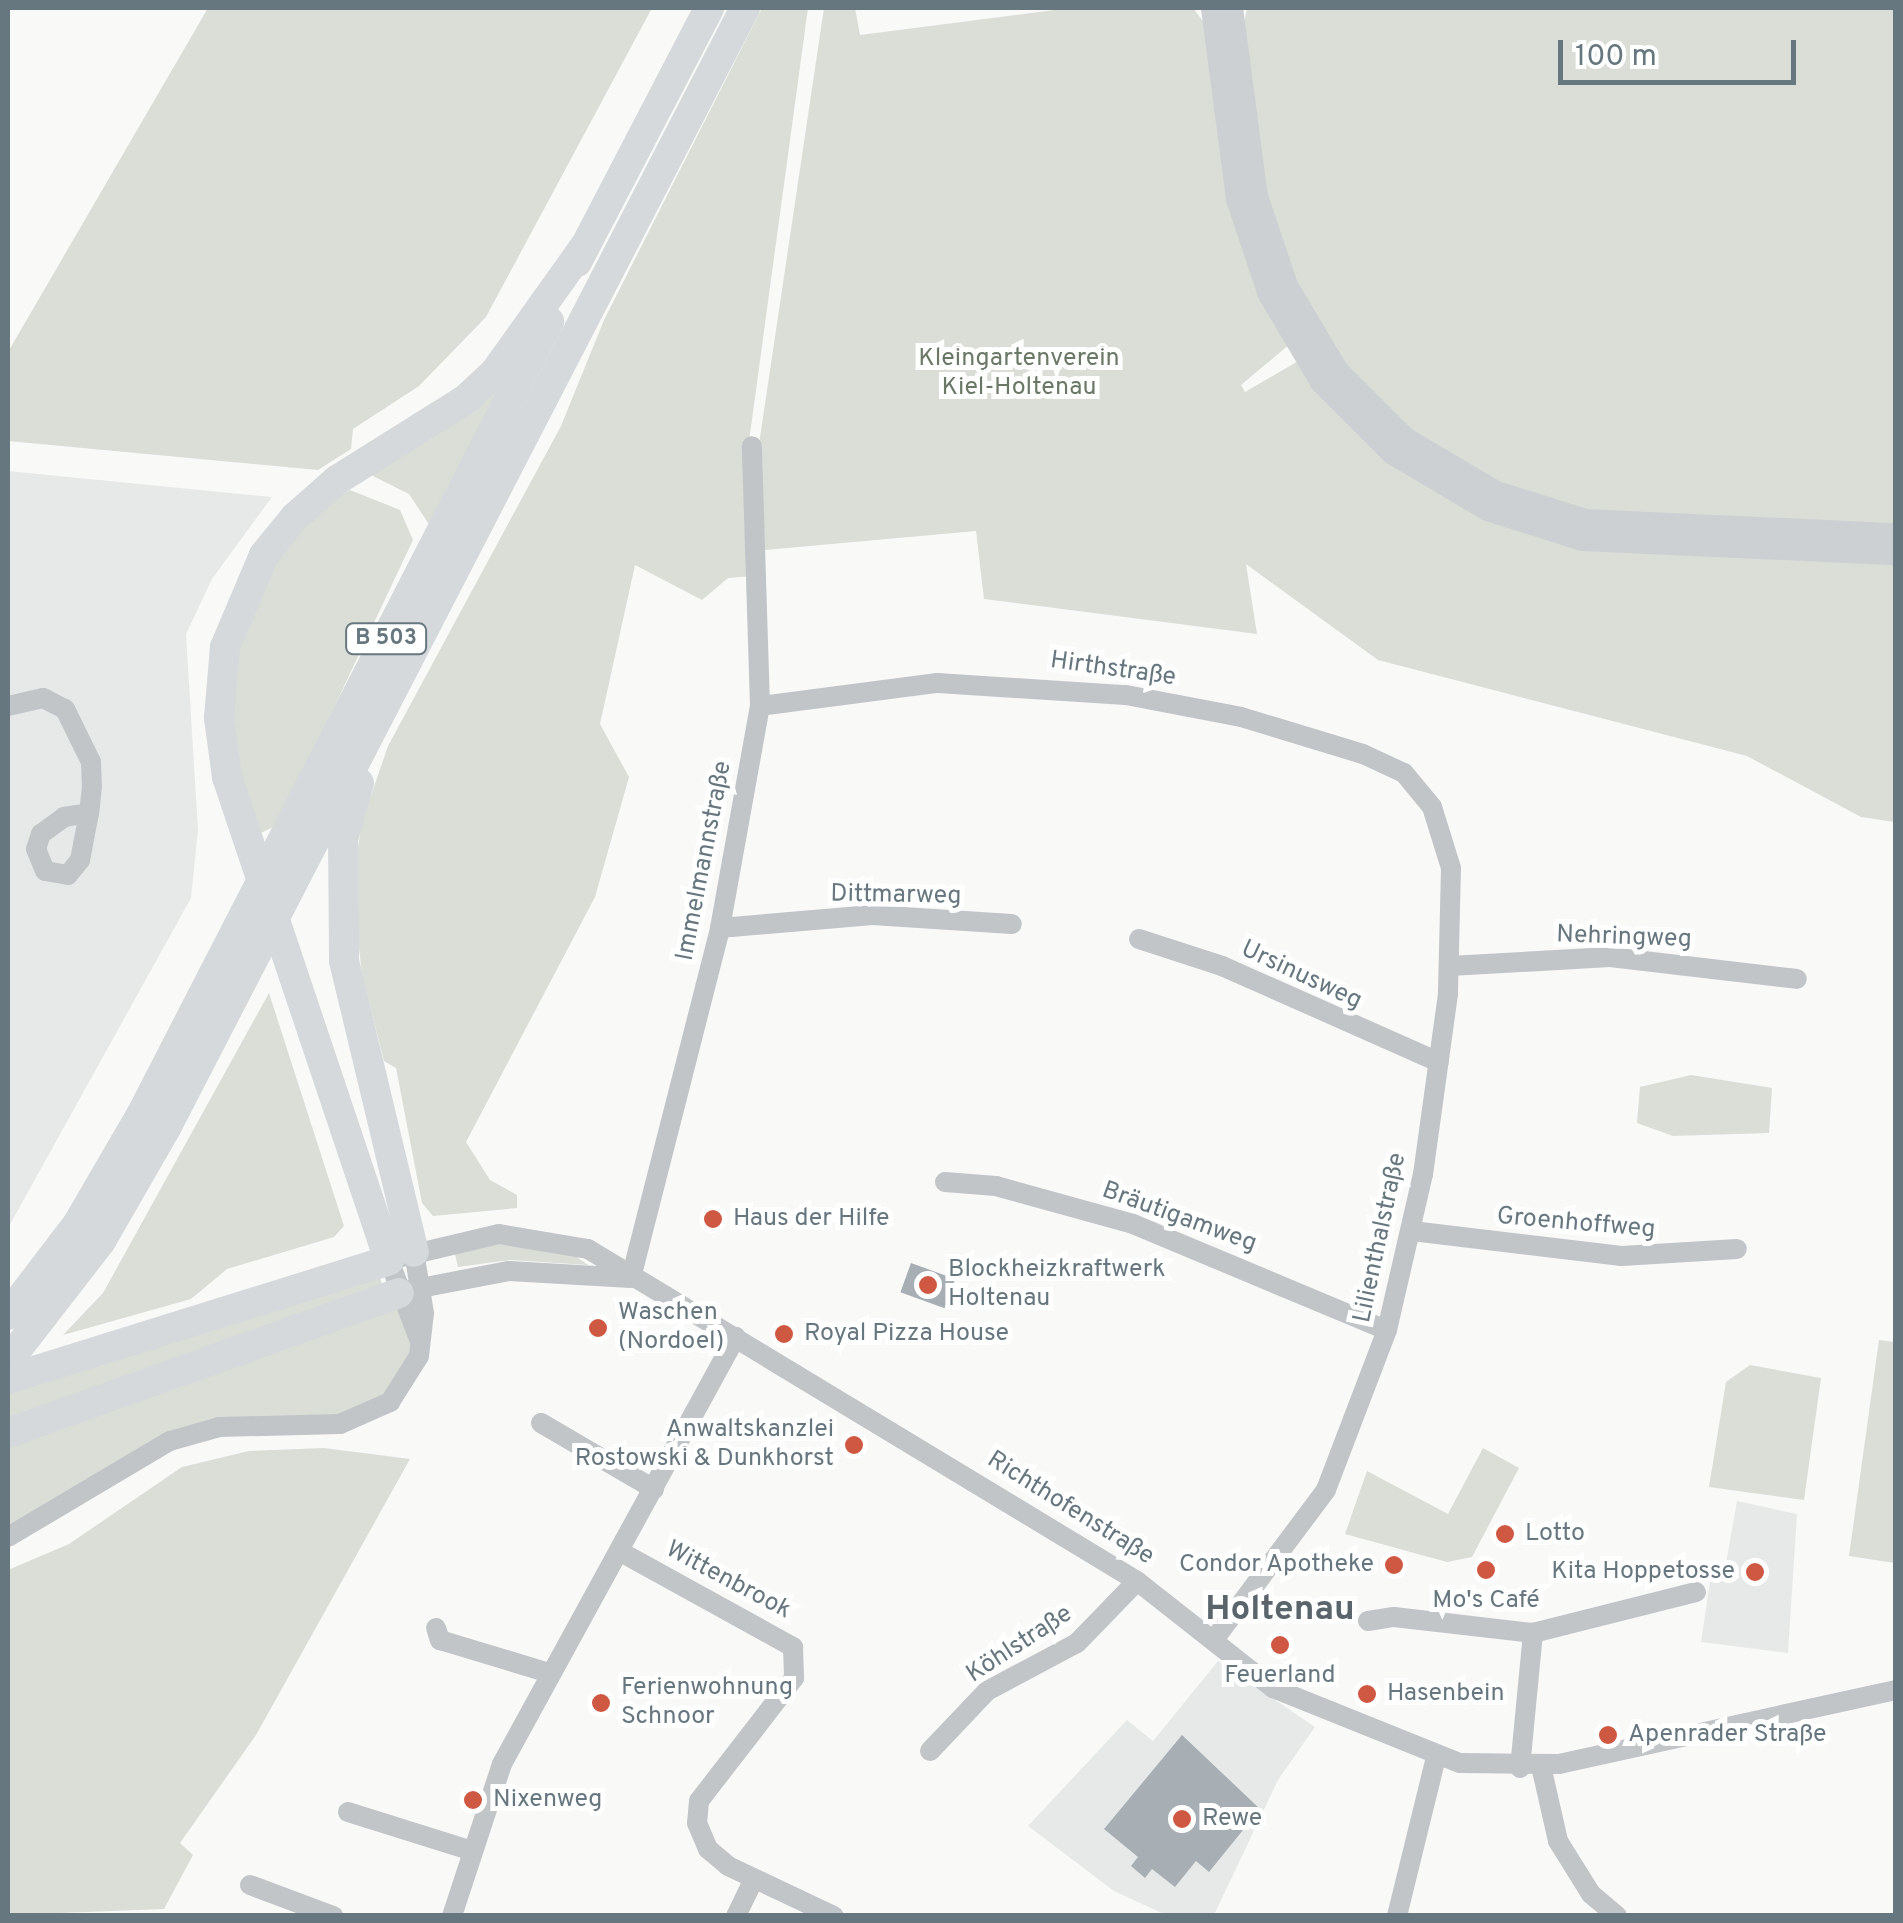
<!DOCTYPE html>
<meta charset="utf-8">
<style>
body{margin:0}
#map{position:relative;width:1903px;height:1923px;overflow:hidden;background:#f9f9f8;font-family:Overpass,sans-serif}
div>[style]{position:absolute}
.built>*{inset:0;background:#e7e9e8}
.green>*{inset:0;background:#daded7}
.taxiway>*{height:42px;margin:-21px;padding:0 21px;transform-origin:21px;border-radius:21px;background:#cdd0d2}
.building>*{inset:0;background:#a7afb4;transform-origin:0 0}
.minor>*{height:20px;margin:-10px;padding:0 10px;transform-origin:10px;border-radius:10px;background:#c1c5c8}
.highway>*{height:30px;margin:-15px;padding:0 15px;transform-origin:15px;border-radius:15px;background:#d5d9db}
.dots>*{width:28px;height:28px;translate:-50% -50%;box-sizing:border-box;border:5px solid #fff;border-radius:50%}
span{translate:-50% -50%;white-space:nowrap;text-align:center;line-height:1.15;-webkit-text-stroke:10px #fff;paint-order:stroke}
.shield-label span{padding:2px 8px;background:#fff;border:2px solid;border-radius:8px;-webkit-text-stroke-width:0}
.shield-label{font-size:22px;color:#67777f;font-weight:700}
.park-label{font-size:25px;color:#6a7866}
.street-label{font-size:25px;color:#67777f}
.poi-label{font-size:25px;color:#67777f}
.left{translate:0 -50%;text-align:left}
.right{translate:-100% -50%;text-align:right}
.district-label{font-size:35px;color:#59646b;font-weight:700}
.frame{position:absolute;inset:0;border:10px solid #67777f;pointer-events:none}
.scale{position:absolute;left:1558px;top:40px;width:238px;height:45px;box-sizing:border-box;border:5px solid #67777f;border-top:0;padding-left:12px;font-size:30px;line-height:35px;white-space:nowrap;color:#67777f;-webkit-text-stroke:8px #fff;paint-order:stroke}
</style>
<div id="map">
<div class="built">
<div style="clip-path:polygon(8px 471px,272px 497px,212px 579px,186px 634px,198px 830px,191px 898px,8px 1228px)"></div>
<div style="clip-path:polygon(1737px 1501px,1797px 1514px,1788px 1653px,1701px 1642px,1713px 1562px,1726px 1563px)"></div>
<div style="clip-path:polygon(1218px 1661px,1315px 1727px,1278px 1780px,1214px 1915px,1166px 1915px,1114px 1891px,1028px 1826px,1127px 1720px,1153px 1741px)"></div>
</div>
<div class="green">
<div style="clip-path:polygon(208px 8px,652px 8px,486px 317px,419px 386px,353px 429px,351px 449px,318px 470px,8px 441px,8px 352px)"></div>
<div style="clip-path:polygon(762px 8px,808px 8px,747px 456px,753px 576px,728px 578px,702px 600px,635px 565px,600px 724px,629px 777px,595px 897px,466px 1142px,490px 1180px,517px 1195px,517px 1208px,433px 1216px,422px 1203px,396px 1068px,384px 1061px,362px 974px,352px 886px,362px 822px,388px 746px,561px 426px,604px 320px)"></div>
<div style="clip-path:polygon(824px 8px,855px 8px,860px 35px,1070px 8px,1193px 8px,1211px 32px,1244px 244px,1290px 344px,1241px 385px,1245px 392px,1300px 360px,1375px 445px,1440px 489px,1527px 529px,1598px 546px,1895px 559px,1895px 822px,1861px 817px,1747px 756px,1378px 660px,1246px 564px,1257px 634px,984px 599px,976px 531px,765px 550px,758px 451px)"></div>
<div style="clip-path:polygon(1247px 8px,1895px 8px,1895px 527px,1616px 518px,1569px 510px,1463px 470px,1411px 435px,1365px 393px,1290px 281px,1264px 202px,1252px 128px,1241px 40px)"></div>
<div style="clip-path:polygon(509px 368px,432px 529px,409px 494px,367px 473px)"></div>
<div style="clip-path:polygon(350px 490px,400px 510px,413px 540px,279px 824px,259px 834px,236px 787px,226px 698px,260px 578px,323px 506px)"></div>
<div style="clip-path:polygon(269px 993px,344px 1226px,334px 1237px,227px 1269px,191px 1299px,63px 1335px,103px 1293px)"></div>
<div style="clip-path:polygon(1691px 1075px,1772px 1088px,1769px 1133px,1673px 1136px,1637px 1123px,1640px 1087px)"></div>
<div style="clip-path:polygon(505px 1243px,571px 1253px,588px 1265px,510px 1260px,458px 1267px,454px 1250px)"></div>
<div style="clip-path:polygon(379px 1275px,382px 1284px,8px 1420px,8px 1391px)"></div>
<div style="clip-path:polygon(399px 1293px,419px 1339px,377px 1411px,170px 1441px,8px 1537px,8px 1433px)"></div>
<div style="clip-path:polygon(1879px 1340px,1895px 1342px,1895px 1563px,1849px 1556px)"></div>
<div style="clip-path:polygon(1750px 1365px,1821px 1378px,1804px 1500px,1709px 1487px,1726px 1382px)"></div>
<div style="clip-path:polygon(324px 1448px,410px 1459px,256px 1735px,180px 1843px,193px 1855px,164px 1909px,8px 1915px,8px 1570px,69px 1544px,182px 1467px,249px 1451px)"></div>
<div style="clip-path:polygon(1483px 1448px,1519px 1468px,1472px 1557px,1447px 1562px,1345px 1534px,1367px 1471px,1448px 1514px)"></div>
</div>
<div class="taxiway">
<div style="left:1222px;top:8px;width:192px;rotate:82.5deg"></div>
<div style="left:1247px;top:198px;width:97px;rotate:71.4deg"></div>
<div style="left:1278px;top:290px;width:100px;rotate:59.3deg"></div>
<div style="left:1329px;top:376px;width:99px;rotate:45deg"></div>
<div style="left:1399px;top:446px;width:108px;rotate:30.6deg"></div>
<div style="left:1492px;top:501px;width:96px;rotate:17.5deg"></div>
<div style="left:1584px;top:530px;width:312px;rotate:2.6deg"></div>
</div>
<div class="building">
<div style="left:911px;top:1263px;width:47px;height:31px;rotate:20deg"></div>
<div style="clip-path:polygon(1182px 1735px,1260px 1809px,1209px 1872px,1196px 1861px,1175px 1887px,1152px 1869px,1145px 1878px,1131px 1866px,1138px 1857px,1104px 1829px)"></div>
</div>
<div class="minor">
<div style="left:8px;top:706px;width:36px;rotate:-13deg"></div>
<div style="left:43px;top:698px;width:25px;rotate:27deg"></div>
<div style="left:65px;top:709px;width:59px;rotate:63.9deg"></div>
<div style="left:91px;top:762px;width:24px;rotate:88deg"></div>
<div style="left:92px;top:786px;width:27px;rotate:96deg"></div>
<div style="left:89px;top:813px;width:48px;rotate:100.8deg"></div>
<div style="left:80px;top:860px;width:19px;rotate:129deg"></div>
<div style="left:68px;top:875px;width:23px;rotate:-170deg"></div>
<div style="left:45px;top:871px;width:24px;rotate:-112deg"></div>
<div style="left:36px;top:849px;width:16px;rotate:-72deg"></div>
<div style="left:41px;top:834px;width:29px;rotate:-36deg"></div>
<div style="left:64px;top:817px;width:25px;rotate:-9deg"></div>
<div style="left:760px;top:706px;width:179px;rotate:-7.4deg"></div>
<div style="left:938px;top:683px;width:188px;rotate:3.7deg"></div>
<div style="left:1126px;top:695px;width:117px;rotate:10.8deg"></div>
<div style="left:1241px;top:717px;width:127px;rotate:16.9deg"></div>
<div style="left:1363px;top:754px;width:45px;rotate:24.9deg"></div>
<div style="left:1404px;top:773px;width:44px;rotate:50.5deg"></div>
<div style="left:1432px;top:807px;width:64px;rotate:72.7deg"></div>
<div style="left:1451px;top:868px;width:126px;rotate:91.4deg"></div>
<div style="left:1448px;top:994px;width:182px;rotate:97.9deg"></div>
<div style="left:1423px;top:1174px;width:160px;rotate:103deg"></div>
<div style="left:1387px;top:1330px;width:171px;rotate:110.9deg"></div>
<div style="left:1326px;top:1490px;width:184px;rotate:126.8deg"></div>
<div style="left:720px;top:928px;width:153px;rotate:-4.9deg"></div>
<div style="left:872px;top:915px;width:140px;rotate:3.7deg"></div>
<div style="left:1139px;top:939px;width:87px;rotate:18deg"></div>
<div style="left:1222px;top:966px;width:237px;rotate:23.9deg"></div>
<div style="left:1450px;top:966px;width:160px;rotate:-3.2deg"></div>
<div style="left:1610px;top:957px;width:188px;rotate:6.7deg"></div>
<div style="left:945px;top:1182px;width:51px;rotate:4.5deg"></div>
<div style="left:996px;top:1186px;width:142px;rotate:15.5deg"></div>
<div style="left:1133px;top:1224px;width:275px;rotate:22.7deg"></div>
<div style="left:1412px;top:1231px;width:211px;rotate:6.8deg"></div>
<div style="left:1622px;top:1256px;width:115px;rotate:-3.5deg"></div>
<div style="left:631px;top:1278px;width:361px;rotate:-75.7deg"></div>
<div style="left:720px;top:928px;width:226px;rotate:-79.8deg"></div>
<div style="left:760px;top:706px;width:260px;rotate:-91.8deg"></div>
<div style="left:410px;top:1290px;width:101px;rotate:-10.9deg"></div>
<div style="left:509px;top:1271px;width:122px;rotate:3.3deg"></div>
<div style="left:419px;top:1339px;width:85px;rotate:-110.8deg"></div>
<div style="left:389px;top:1260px;width:113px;rotate:-13.3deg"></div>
<div style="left:499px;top:1234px;width:90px;rotate:9.6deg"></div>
<div style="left:588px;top:1249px;width:642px;rotate:31.16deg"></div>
<div style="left:1137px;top:1581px;width:173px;rotate:38.2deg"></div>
<div style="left:1273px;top:1688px;width:201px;rotate:21.9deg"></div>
<div style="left:1460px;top:1763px;width:99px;rotate:0.6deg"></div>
<div style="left:1559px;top:1764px;width:345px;rotate:-12.4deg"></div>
<div style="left:541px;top:1423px;width:131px;rotate:30.3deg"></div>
<div style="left:8px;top:1537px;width:188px;rotate:-30.7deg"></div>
<div style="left:170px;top:1441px;width:51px;rotate:-15.9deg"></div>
<div style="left:219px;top:1427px;width:121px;rotate:-1.4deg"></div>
<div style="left:340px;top:1424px;width:55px;rotate:-23.7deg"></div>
<div style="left:390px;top:1402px;width:54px;rotate:-57.8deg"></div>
<div style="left:419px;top:1356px;width:43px;rotate:-83.4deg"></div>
<div style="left:424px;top:1313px;width:62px;rotate:-99.3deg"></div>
<div style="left:619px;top:1551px;width:199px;rotate:28.9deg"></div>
<div style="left:793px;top:1647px;width:31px;rotate:88deg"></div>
<div style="left:794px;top:1678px;width:155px;rotate:127.7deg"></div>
<div style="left:699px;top:1801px;width:22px;rotate:95deg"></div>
<div style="left:697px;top:1823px;width:28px;rotate:67deg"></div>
<div style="left:708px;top:1849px;width:26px;rotate:40deg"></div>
<div style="left:728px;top:1866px;width:117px;rotate:25.3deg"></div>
<div style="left:1368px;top:1621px;width:26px;rotate:-9deg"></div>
<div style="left:1394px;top:1617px;width:140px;rotate:6.6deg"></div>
<div style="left:1533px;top:1633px;width:168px;rotate:-14.1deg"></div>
<div style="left:436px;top:1628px;width:13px;rotate:72deg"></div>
<div style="left:440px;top:1640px;width:114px;rotate:16.8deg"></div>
<div style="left:930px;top:1751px;width:83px;rotate:-46.5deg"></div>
<div style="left:987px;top:1691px;width:102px;rotate:-28.1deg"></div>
<div style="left:1077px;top:1643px;width:86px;rotate:-45.9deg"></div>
<div style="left:1541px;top:1766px;width:77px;rotate:77.2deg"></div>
<div style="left:1558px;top:1841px;width:62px;rotate:58.1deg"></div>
<div style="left:1591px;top:1894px;width:34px;rotate:40deg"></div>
<div style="left:1520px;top:1768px;width:136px;rotate:-84.5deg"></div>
<div style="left:348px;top:1812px;width:127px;rotate:17.4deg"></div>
<div style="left:250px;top:1885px;width:89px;rotate:20.5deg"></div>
<div style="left:452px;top:1916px;width:160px;rotate:-71.8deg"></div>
<div style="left:502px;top:1764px;width:487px;rotate:-61.3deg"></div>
<div style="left:736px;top:1916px;width:41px;rotate:-64.1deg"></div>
<div style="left:1397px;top:1916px;width:164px;rotate:-76.2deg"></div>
</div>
<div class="highway">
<div style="left:577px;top:262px;width:286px;rotate:-62.5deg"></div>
<div style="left:359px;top:783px;width:58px;rotate:105.9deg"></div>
<div style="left:343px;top:839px;width:122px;rotate:89.5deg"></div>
<div style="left:344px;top:961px;width:299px;rotate:76.5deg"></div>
<div style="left:8px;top:1315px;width:116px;rotate:-52.7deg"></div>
<div style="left:78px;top:1223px;width:127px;rotate:-59.8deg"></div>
<div style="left:142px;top:1113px;width:890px;rotate:-62.77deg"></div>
<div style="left:8px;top:1361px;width:152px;rotate:-52.2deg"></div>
<div style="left:101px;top:1241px;width:133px;rotate:-60.1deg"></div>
<div style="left:167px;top:1126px;width:1259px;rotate:-62.66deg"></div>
<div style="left:8px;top:1379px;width:399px;rotate:-17.3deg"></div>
<div style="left:389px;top:1260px;width:509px;rotate:-108.54deg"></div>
<div style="left:227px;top:777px;width:60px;rotate:-97.7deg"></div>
<div style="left:219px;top:718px;width:71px;rotate:-85.2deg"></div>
<div style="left:225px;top:647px;width:100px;rotate:-67deg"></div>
<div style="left:264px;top:555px;width:49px;rotate:-50.8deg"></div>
<div style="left:295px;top:517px;width:56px;rotate:-41.4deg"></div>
<div style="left:337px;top:480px;width:152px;rotate:-32.1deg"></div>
<div style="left:466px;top:399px;width:40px;rotate:-43deg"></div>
<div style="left:495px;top:372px;width:155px;rotate:-54.5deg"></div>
<div style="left:8px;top:1433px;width:415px;rotate:-19.7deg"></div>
</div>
<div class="dots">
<div style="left:713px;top:1219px;background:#cf5842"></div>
<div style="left:928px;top:1285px;background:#cf5842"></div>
<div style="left:598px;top:1328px;background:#cf5842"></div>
<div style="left:784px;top:1334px;background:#cf5842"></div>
<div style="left:854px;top:1445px;background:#cf5842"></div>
<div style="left:1505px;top:1534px;background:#cf5842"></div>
<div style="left:1394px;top:1565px;background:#cf5842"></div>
<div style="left:1486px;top:1570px;background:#cf5842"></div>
<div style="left:1755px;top:1572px;background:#cf5842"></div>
<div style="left:1280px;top:1645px;background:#cf5842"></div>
<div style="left:1367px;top:1694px;background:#cf5842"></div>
<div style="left:601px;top:1703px;background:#cf5842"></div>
<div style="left:1608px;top:1735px;background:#cf5842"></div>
<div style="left:473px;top:1800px;background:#cf5842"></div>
<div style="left:1182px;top:1819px;background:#cf5842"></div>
</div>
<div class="shield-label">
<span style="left:386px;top:639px">B 503</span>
</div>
<div class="park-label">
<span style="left:1019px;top:374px">Kleingartenverein<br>Kiel-Holtenau</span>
</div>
<div class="street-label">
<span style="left:1113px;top:670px;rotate:8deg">Hirthstraße</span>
<span style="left:705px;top:861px;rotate:-79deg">Immelmannstraße</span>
<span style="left:896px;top:896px;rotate:1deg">Dittmarweg</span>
<span style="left:1624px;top:938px;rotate:2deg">Nehringweg</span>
<span style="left:1301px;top:976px;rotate:25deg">Ursinusweg</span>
<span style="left:1179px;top:1218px;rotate:20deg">Bräutigamweg</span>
<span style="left:1576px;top:1224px;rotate:5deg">Groenhoffweg</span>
<span style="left:1381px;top:1238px;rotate:-78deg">Lilienthalstraße</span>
<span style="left:1070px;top:1509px;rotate:32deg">Richthofenstraße</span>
<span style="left:728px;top:1581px;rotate:28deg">Wittenbrook</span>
<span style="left:1020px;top:1645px;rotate:-33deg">Köhlstraße</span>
</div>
<div class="poi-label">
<span class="left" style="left:733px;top:1219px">Haus der Hilfe</span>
<span class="left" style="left:948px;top:1285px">Blockheizkraftwerk<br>Holtenau</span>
<span class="left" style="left:618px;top:1328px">Waschen<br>(Nordoel)</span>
<span class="left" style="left:804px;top:1334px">Royal Pizza House</span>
<span class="right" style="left:834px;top:1445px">Anwaltskanzlei<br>Rostowski &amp; Dunkhorst</span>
<span class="left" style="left:1525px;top:1534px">Lotto</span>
<span class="right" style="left:1374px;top:1565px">Condor Apotheke</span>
<span class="right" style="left:1735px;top:1572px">Kita Hoppetosse</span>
<span style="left:1486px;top:1601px">Mo's Café</span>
<span style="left:1280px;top:1676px">Feuerland</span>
<span class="left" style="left:621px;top:1703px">Ferienwohnung<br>Schnoor</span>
<span class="left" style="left:1387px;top:1694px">Hasenbein</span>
<span class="left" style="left:1628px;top:1735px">Apenrader Straße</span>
<span class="left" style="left:493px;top:1800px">Nixenweg</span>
<span class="left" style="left:1202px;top:1819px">Rewe</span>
</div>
<div class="district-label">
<span style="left:1280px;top:1610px">Holtenau</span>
</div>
<div class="frame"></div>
<div class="scale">100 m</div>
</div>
